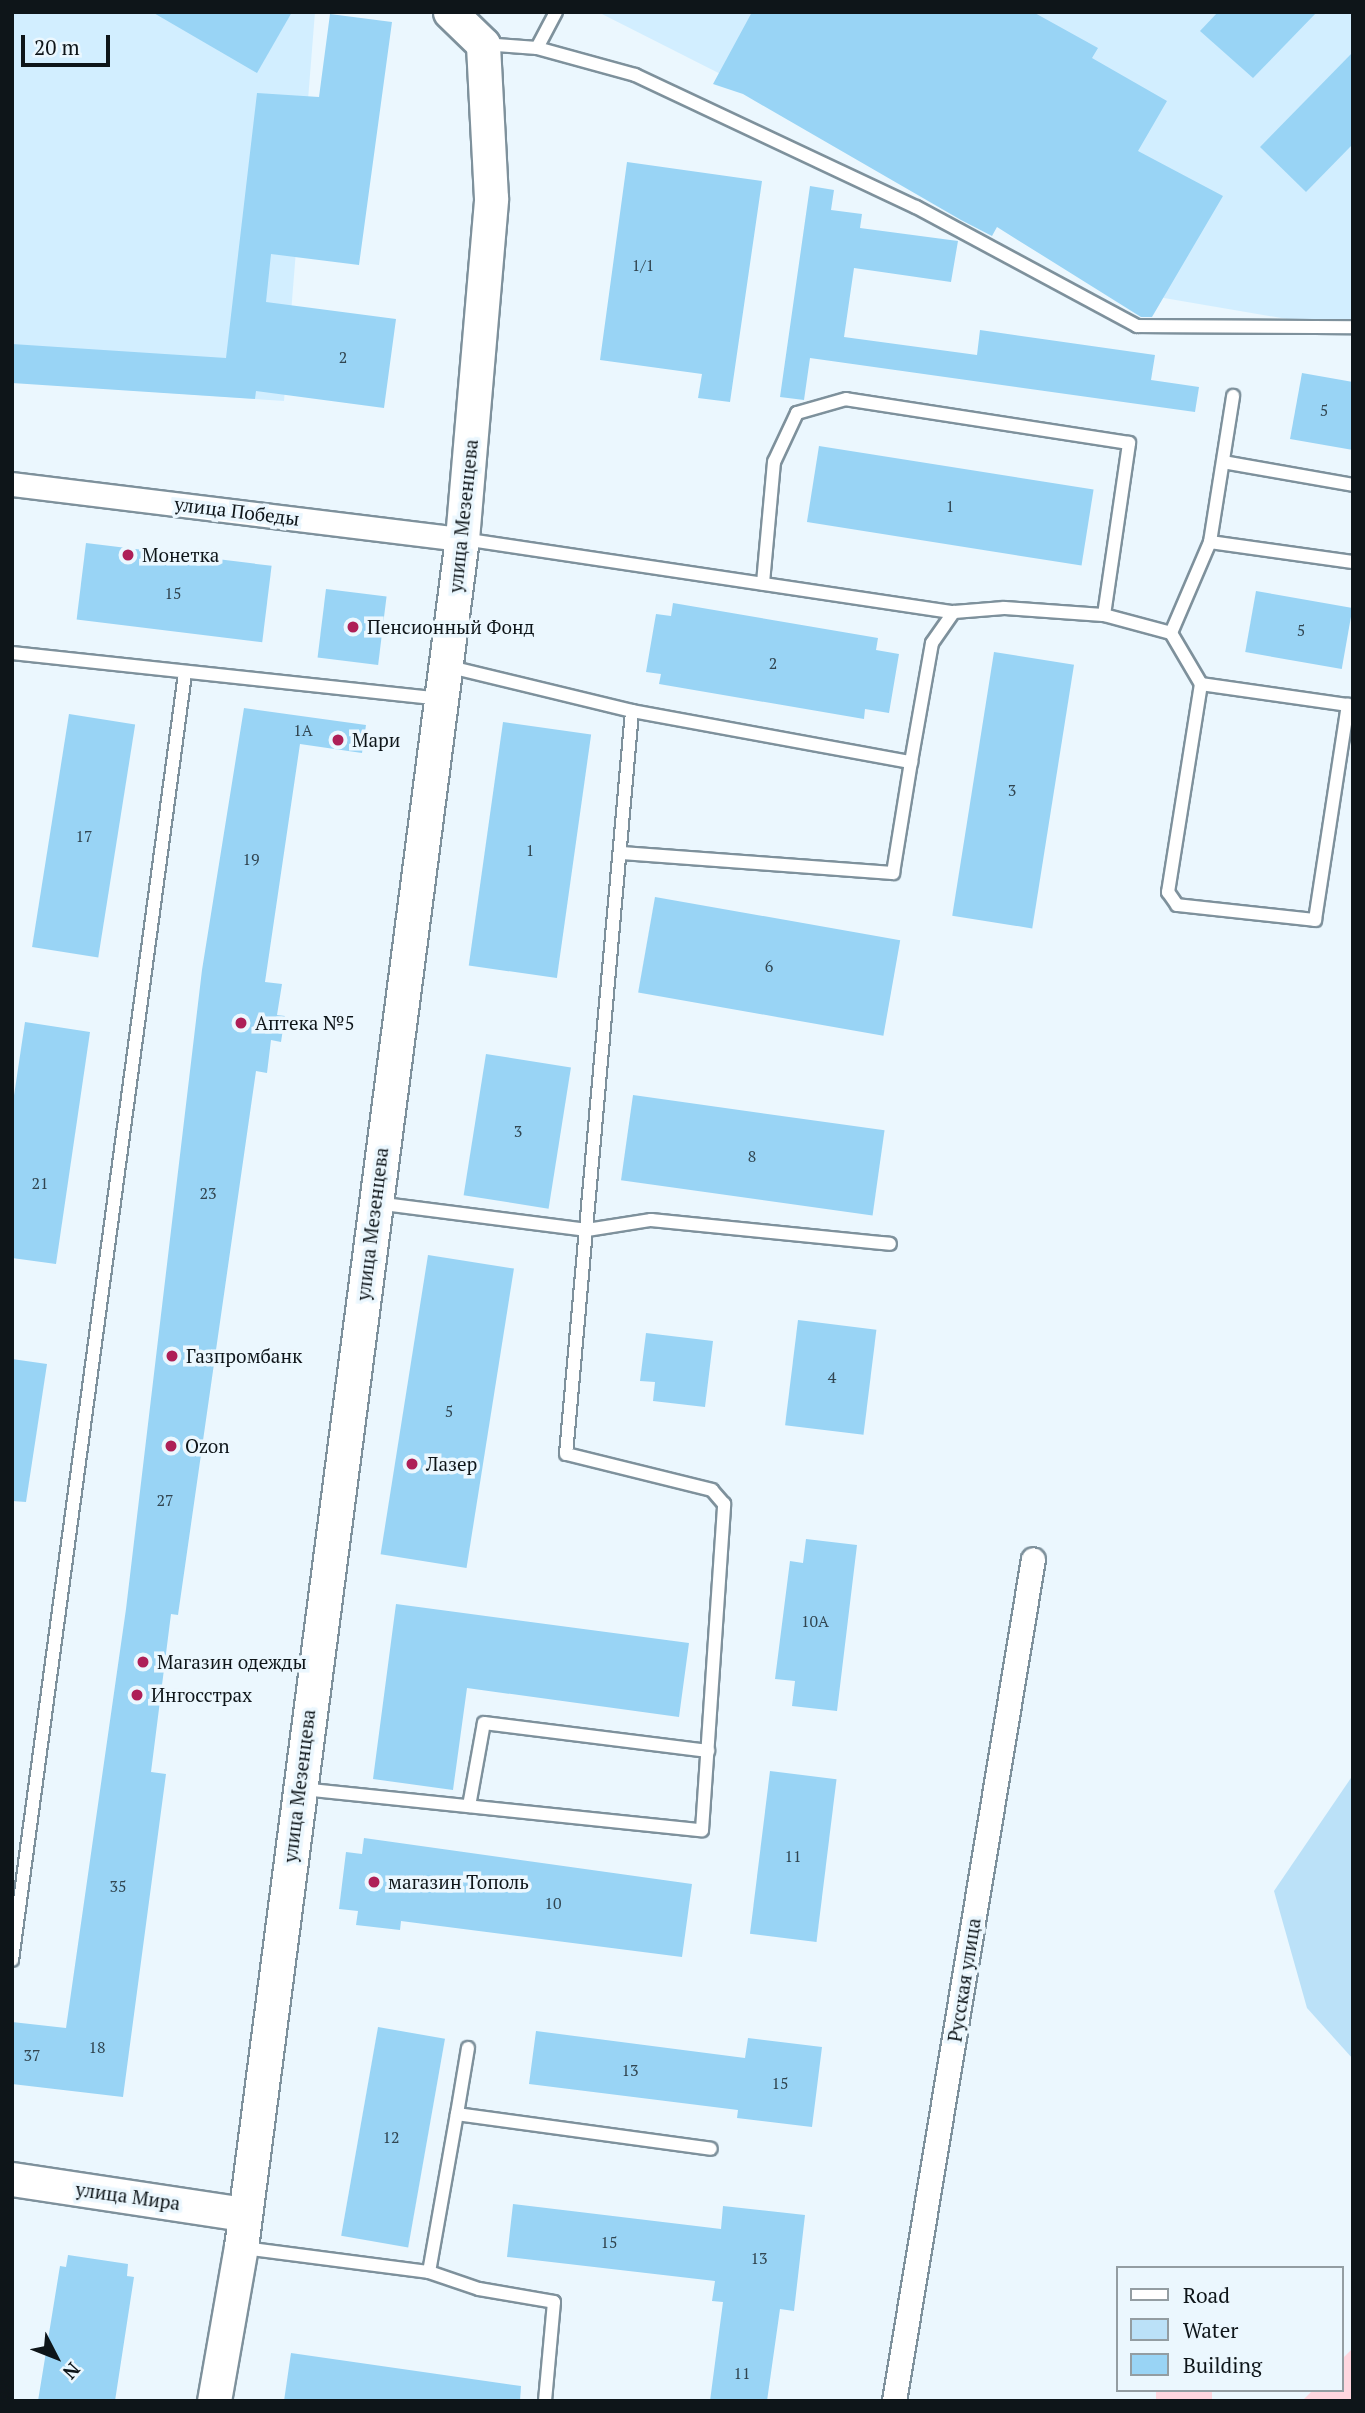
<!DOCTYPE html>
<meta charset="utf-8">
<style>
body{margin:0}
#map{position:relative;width:1365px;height:2413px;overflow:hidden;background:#ebf7fe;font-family:"PT Serif",serif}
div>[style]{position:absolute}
.built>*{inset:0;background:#d2eeff}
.green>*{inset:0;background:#ffd6df;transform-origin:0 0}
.water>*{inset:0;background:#bbe1f8}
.building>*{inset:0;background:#99d4f5;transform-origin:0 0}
.roads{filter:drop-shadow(2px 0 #7e919c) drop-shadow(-2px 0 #7e919c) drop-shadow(0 2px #7e919c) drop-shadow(0 -2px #7e919c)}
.lane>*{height:12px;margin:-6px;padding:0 6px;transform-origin:6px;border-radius:6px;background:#fff}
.street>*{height:23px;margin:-11.5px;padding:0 11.5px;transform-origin:11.5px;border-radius:11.5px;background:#fff}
.secondary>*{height:33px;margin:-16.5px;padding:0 16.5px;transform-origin:16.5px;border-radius:16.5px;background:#fff}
.dots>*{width:19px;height:19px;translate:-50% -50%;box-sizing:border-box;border:4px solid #ebf7fe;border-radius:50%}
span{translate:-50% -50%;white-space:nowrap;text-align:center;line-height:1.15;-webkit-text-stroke:7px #ebf7fe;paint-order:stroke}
.number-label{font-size:16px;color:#314550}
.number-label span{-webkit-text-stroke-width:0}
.street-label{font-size:19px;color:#0e1519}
.poi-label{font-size:19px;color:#0e1519}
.left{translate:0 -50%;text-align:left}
.frame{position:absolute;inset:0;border:14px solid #0e1519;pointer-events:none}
.legend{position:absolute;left:1116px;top:2266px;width:228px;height:126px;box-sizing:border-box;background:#ebf7fe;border:2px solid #939da2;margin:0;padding:9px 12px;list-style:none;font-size:21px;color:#0e1519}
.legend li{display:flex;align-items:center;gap:14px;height:35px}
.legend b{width:35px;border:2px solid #939da2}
.north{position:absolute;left:21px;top:2322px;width:70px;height:70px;-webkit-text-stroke:5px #ebf7fe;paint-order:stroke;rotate:132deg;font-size:19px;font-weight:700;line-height:28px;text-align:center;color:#0e1519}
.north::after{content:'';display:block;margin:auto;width:24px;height:32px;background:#0e1519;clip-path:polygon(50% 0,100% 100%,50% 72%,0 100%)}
.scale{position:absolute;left:21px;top:35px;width:89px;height:32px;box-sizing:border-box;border:4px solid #0e1519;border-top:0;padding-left:9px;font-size:21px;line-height:24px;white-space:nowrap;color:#0e1519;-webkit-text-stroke:5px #ebf7fe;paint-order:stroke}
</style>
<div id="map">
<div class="built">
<div style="clip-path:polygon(12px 12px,315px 12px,284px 401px,12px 382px)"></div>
<div style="clip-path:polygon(598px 12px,1353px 12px,1353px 323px,1328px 326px,1164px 298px)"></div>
</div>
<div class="green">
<div style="clip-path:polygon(1353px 2348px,1353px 2401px,1302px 2401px,1313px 2390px,1342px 2390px,1342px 2359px)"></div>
<div style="left:1156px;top:2390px;width:56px;height:14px"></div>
</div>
<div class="water">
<div style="clip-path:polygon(1353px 1775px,1353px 2059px,1307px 2008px,1274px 1891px)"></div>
</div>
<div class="building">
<div style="clip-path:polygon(152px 12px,292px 12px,257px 73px)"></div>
<div style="clip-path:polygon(752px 12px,1033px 12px,1098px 48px,1092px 58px,1167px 101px,1138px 151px,1223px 196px,1152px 317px,1141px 317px,997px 227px,992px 236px,961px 220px,743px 94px,713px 84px)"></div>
<div style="clip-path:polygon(1218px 12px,1317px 12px,1253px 78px,1200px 31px)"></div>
<div style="clip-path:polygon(330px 14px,392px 22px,359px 265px,271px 254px,266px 302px,396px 319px,384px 408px,256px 391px,255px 399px,12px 383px,12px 344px,226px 358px,257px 93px,319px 97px)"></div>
<div style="clip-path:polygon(1353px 52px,1353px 144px,1306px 192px,1260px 147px)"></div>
<div style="clip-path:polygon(627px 162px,762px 181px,730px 402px,698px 398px,702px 374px,600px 360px)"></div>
<div style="clip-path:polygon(810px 186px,834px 190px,831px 210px,862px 214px,860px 228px,958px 241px,951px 282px,854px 268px,844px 337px,977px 355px,980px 330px,1155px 355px,1151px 380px,1199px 387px,1195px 412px,810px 358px,804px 400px,780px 397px)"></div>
<div style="clip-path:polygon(1302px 373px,1353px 382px,1353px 450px,1290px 439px)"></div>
<div style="left:819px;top:446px;width:278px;height:77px;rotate:9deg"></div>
<div style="left:86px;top:543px;width:187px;height:77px;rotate:7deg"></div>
<div style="left:326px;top:589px;width:61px;height:69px;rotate:7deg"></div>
<div style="left:1256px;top:591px;width:98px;height:62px;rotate:10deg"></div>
<div style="clip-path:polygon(673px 603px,878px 638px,876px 650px,899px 654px,889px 713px,865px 709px,864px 719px,659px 684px,661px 674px,646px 672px,656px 614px,671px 616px)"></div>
<div style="left:994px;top:652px;width:81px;height:267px;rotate:9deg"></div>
<div style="clip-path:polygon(244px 708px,366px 725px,362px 753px,300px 744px,265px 982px,282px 984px,277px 1015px,285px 1016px,281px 1042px,271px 1040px,267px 1073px,256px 1071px,178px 1615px,171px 1614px,151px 1772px,166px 1774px,123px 2097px,12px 2084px,12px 2022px,66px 2028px,126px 1609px,202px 970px)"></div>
<div style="left:69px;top:714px;width:67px;height:236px;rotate:9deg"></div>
<div style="left:503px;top:722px;width:89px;height:246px;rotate:8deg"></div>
<div style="left:655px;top:897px;width:249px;height:97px;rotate:10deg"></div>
<div style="clip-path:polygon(25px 1022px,90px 1032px,56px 1264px,12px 1258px,12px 1109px)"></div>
<div style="left:486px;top:1054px;width:86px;height:143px;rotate:9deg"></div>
<div style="left:633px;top:1095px;width:254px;height:86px;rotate:8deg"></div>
<div style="left:428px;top:1255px;width:87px;height:303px;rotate:9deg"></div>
<div style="left:798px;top:1320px;width:79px;height:106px;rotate:7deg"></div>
<div style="clip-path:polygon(646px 1333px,713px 1341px,705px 1407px,653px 1401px,655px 1382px,640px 1381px)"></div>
<div style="clip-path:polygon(12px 1359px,47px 1364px,26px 1502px,12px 1501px)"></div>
<div style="clip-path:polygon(806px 1539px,857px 1545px,837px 1711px,792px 1706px,795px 1681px,775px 1679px,790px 1561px,803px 1563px)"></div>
<div style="clip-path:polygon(396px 1604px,689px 1643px,679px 1717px,467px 1688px,453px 1790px,373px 1779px)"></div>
<div style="left:770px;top:1771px;width:67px;height:164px;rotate:7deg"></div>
<div style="clip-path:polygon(364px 1838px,692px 1884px,682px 1957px,401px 1921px,400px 1930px,356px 1925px,358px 1911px,339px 1909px,346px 1852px,362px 1854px)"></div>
<div style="left:378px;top:2027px;width:68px;height:212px;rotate:10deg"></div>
<div style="clip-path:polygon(536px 2031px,745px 2058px,748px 2038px,822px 2047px,812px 2127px,737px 2118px,738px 2110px,529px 2084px)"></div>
<div style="clip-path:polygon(513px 2204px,721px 2229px,723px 2206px,805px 2215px,794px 2311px,780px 2309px,767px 2401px,710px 2401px,723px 2302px,712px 2301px,715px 2281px,507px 2257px)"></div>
<div style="clip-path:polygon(68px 2255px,128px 2264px,127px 2276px,134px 2277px,115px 2401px,38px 2401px,60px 2266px,66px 2267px)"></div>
<div style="clip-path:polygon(291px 2353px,521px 2386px,520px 2401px,284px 2401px)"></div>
</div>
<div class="roads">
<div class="lane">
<div style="left:483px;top:44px;width:54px;rotate:4.2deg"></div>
<div style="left:537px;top:48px;width:102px;rotate:15.4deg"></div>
<div style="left:635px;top:75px;width:310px;rotate:25.2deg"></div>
<div style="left:916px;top:207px;width:251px;rotate:28.3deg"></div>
<div style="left:1137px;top:326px;width:216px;rotate:0.3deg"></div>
<div style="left:537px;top:48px;width:41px;rotate:-62.2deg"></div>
<div style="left:1223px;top:462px;width:132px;rotate:10deg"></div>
<div style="left:463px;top:539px;width:496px;rotate:8.5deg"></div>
<div style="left:1210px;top:542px;width:144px;rotate:8deg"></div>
<div style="left:1104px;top:615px;width:69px;rotate:15deg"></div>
<div style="left:1171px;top:633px;width:59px;rotate:59.5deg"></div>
<div style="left:1201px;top:684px;width:211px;rotate:99deg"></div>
<div style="left:1168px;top:892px;width:16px;rotate:55deg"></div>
<div style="left:1177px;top:905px;width:139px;rotate:6.2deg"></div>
<div style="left:1315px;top:920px;width:218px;rotate:-81.3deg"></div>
<div style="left:1348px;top:705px;width:148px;rotate:-171.9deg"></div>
<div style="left:1171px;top:633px;width:99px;rotate:-66.8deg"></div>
<div style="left:1210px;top:542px;width:148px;rotate:-81deg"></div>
<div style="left:12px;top:653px;width:430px;rotate:6.1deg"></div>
<div style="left:446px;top:666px;width:191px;rotate:13.6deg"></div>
<div style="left:632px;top:711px;width:284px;rotate:10.4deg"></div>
<div style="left:911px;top:762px;width:121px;rotate:-80deg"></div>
<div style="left:932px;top:643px;width:38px;rotate:-55deg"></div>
<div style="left:954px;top:612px;width:50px;rotate:-4.6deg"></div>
<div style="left:1004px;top:608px;width:100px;rotate:4deg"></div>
<div style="left:1104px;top:615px;width:174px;rotate:-81.7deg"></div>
<div style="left:1129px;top:443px;width:286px;rotate:-171.2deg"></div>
<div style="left:846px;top:399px;width:51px;rotate:164.1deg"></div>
<div style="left:797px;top:413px;width:54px;rotate:115.1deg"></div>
<div style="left:774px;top:462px;width:122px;rotate:95.2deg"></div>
<div style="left:621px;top:853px;width:273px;rotate:4.2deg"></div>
<div style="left:893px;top:873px;width:112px;rotate:-80.8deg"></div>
<div style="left:376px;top:1203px;width:213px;rotate:7.3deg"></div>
<div style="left:587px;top:1230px;width:65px;rotate:-8.9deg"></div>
<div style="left:651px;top:1220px;width:240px;rotate:5.7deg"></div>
<div style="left:302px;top:1789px;width:402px;rotate:5.9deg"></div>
<div style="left:702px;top:1830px;width:327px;rotate:-86.1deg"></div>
<div style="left:724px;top:1504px;width:18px;rotate:-131deg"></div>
<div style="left:712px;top:1490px;width:150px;rotate:-166.1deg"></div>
<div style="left:566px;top:1454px;width:746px;rotate:-84.92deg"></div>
<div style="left:469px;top:1806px;width:84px;rotate:-79.8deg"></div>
<div style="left:484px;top:1723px;width:226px;rotate:7.1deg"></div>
<div style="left:12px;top:1960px;width:1299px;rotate:-82.34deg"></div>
<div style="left:468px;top:2048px;width:67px;rotate:99.5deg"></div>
<div style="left:457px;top:2114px;width:256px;rotate:7.8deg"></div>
<div style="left:244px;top:2248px;width:187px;rotate:7.4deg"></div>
<div style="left:429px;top:2272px;width:160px;rotate:-80deg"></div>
<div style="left:429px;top:2272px;width:53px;rotate:18.8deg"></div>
<div style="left:479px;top:2289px;width:76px;rotate:9.8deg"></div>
<div style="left:554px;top:2302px;width:99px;rotate:95.2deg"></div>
</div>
<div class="street">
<div style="left:12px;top:484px;width:453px;rotate:7deg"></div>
<div style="left:894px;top:2401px;width:853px;rotate:-80.63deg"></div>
</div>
<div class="secondary">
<div style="left:12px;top:2179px;width:235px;rotate:8.6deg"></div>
<div style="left:214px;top:2401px;width:156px;rotate:-80.1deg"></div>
<div style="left:241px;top:2247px;width:1722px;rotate:-82.63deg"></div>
<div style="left:462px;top:539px;width:342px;rotate:-85.1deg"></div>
<div style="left:491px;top:198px;width:154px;rotate:-93deg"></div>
<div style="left:483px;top:44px;width:46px;rotate:-135.9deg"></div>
</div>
</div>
<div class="dots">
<div style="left:128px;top:555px;background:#ae1f57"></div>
<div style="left:353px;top:627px;background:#ae1f57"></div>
<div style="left:338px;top:740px;background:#ae1f57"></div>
<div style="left:241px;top:1023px;background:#ae1f57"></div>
<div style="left:172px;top:1356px;background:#ae1f57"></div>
<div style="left:171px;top:1446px;background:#ae1f57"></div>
<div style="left:412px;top:1464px;background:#ae1f57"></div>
<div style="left:143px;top:1662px;background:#ae1f57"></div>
<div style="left:137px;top:1695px;background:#ae1f57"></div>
<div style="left:374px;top:1882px;background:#ae1f57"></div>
</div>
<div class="number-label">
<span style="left:643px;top:265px">1/1</span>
<span style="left:343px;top:357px">2</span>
<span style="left:1324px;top:410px">5</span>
<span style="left:950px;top:506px">1</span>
<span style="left:173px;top:593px">15</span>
<span style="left:1301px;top:630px">5</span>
<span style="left:773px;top:663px">2</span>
<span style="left:303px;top:730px">1А</span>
<span style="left:1012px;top:790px">3</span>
<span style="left:84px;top:836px">17</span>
<span style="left:530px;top:850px">1</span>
<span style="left:251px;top:859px">19</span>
<span style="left:769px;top:966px">6</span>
<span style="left:518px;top:1131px">3</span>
<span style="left:752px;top:1156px">8</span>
<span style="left:40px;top:1183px">21</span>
<span style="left:208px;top:1193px">23</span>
<span style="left:832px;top:1377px">4</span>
<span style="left:449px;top:1411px">5</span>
<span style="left:165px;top:1500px">27</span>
<span style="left:815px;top:1621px">10А</span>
<span style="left:793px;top:1856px">11</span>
<span style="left:118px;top:1886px">35</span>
<span style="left:553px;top:1903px">10</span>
<span style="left:97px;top:2047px">18</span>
<span style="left:32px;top:2055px">37</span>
<span style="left:630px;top:2070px">13</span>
<span style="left:780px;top:2083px">15</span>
<span style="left:391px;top:2137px">12</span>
<span style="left:609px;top:2242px">15</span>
<span style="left:759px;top:2258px">13</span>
<span style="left:742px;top:2373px">11</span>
</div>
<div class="street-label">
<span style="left:237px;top:511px;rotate:7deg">улица Победы</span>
<span style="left:463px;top:516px;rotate:-84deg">улица Мезенцева</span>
<span style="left:372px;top:1224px;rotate:-83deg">улица Мезенцева</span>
<span style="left:299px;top:1786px;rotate:-83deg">улица Мезенцева</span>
<span style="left:964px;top:1980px;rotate:-81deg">Русская улица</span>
<span style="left:128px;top:2196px;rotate:8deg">улица Мира</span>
</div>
<div class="poi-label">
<span class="left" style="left:142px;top:555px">Монетка</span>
<span class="left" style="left:367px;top:627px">Пенсионный Фонд</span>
<span class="left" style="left:352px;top:740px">Мари</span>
<span class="left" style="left:255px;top:1023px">Аптека №5</span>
<span class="left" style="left:186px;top:1356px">Газпромбанк</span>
<span class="left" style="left:185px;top:1446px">Ozon</span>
<span class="left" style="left:426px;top:1464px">Лазер</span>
<span class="left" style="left:157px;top:1662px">Магазин одежды</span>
<span class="left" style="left:151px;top:1695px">Ингосстрах</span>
<span class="left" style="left:388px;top:1882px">магазин Тополь</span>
</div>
<div class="frame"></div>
<ul class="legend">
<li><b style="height:9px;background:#fff"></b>Road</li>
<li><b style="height:19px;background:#bbe1f8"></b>Water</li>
<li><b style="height:19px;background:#99d4f5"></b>Building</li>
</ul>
<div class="north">N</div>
<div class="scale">20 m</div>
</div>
